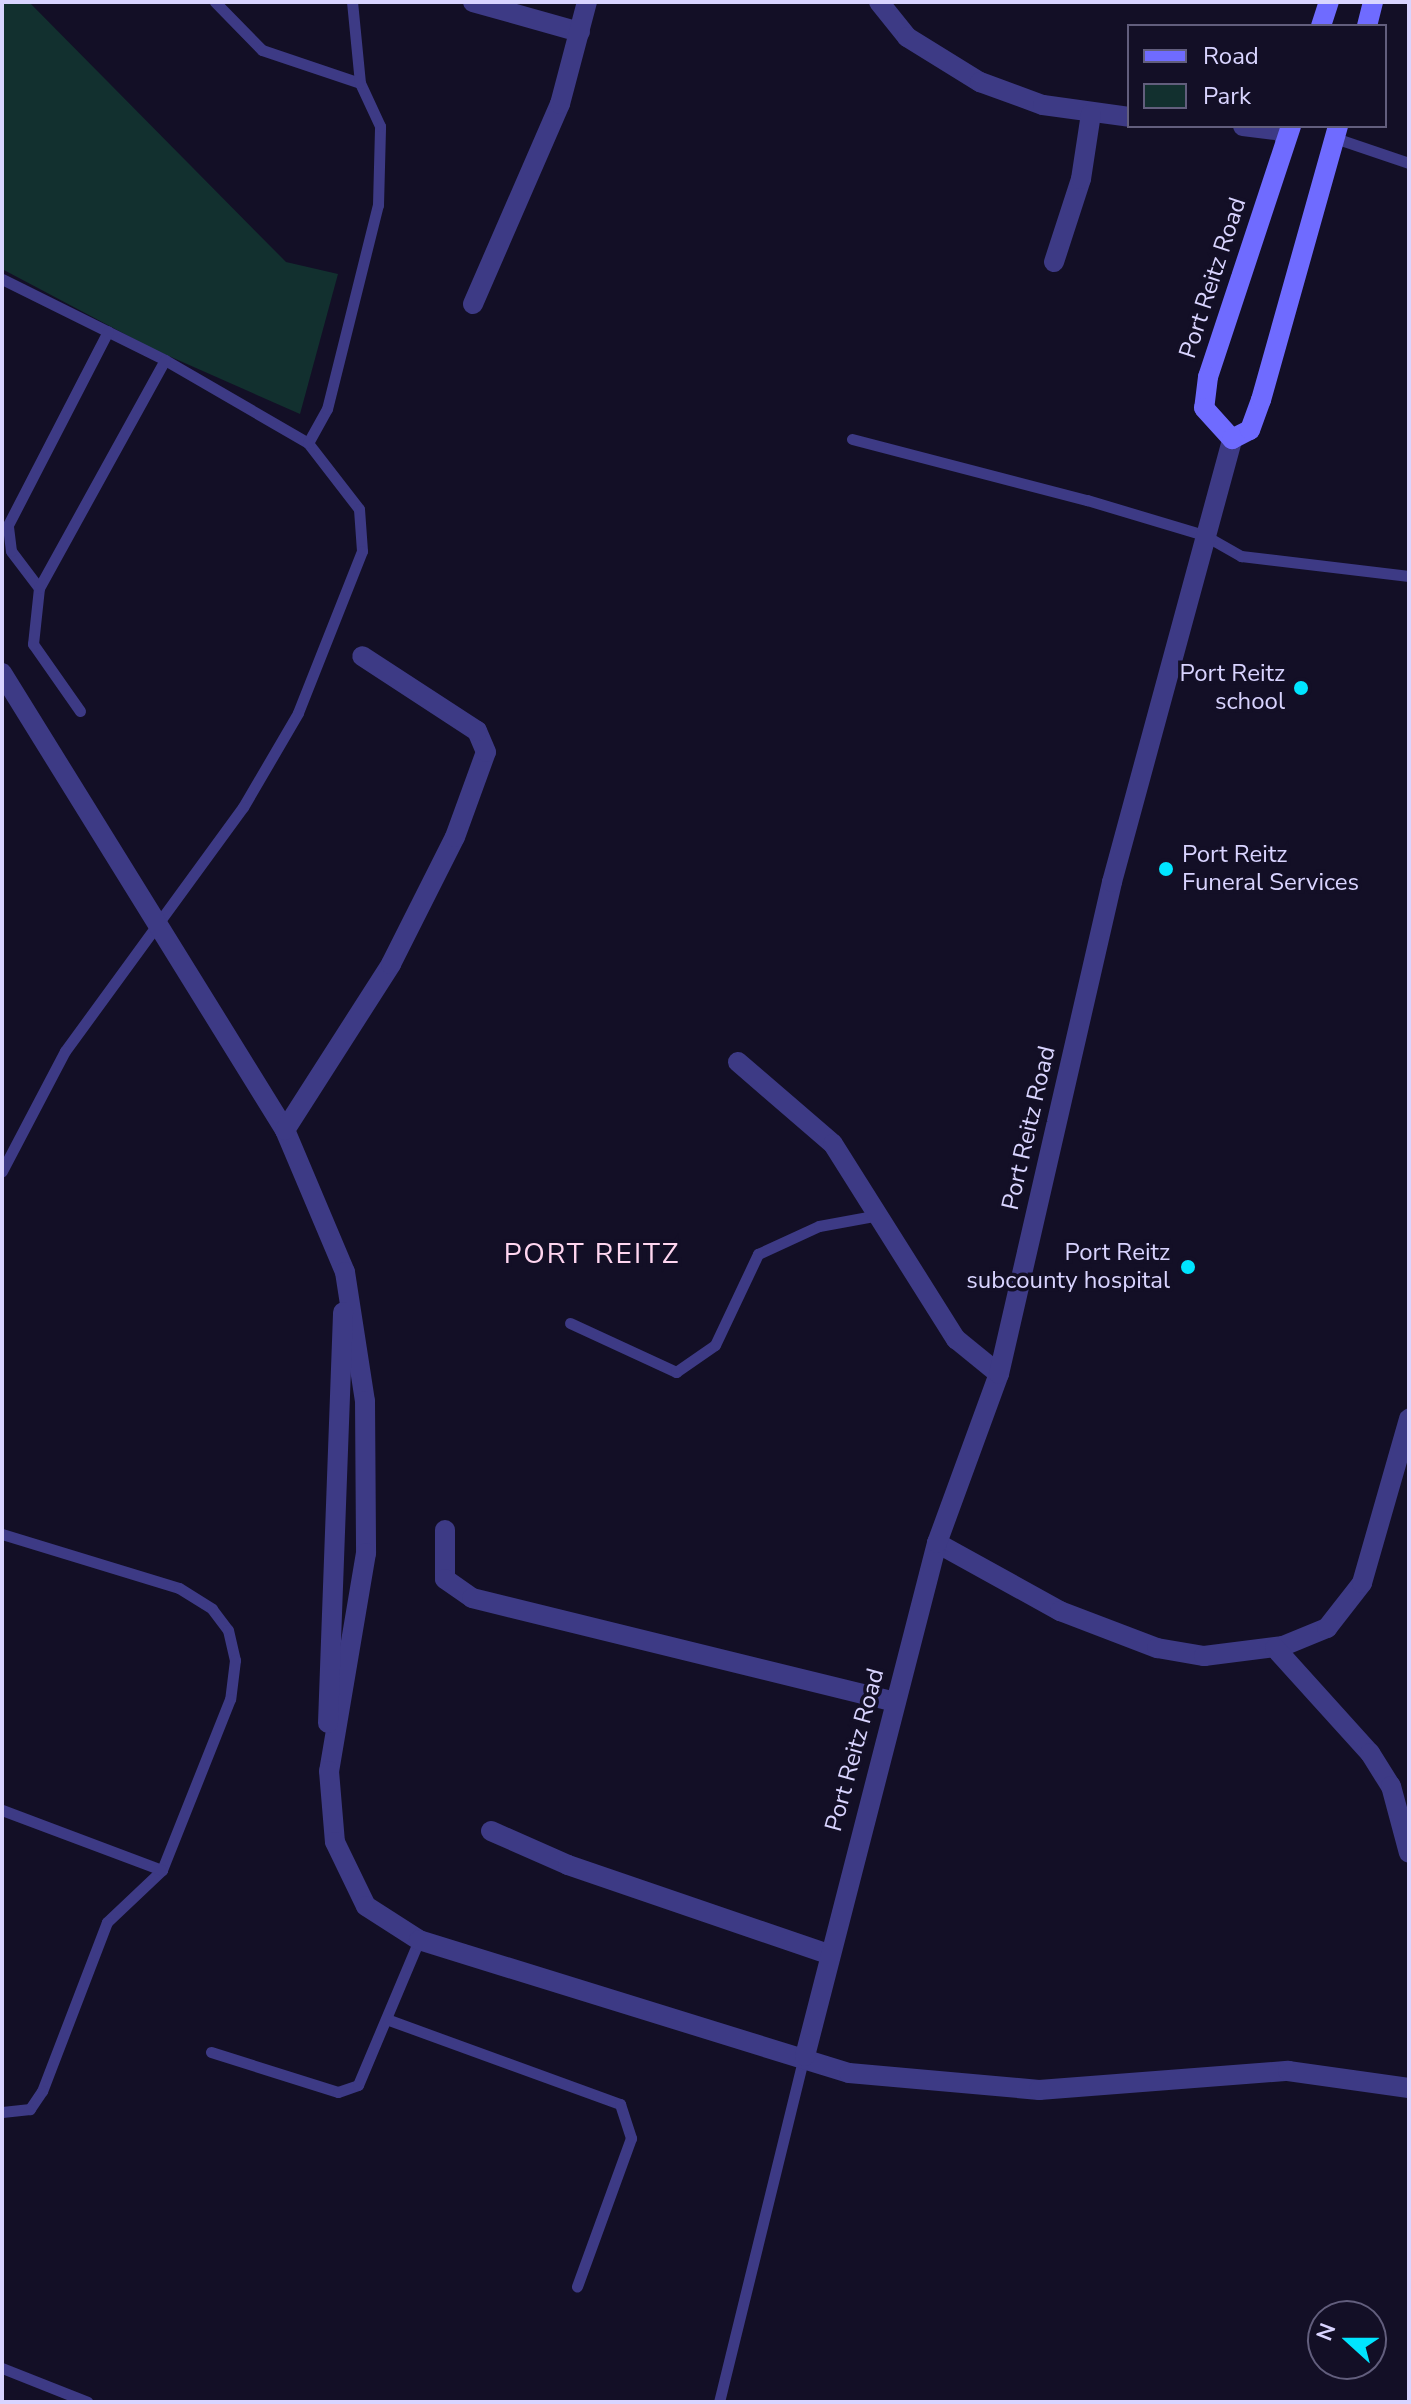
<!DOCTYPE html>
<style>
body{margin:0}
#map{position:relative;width:1411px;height:2404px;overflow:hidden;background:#130f26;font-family:"Nunito Sans",sans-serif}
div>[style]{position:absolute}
.green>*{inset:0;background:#12302f}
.lane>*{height:11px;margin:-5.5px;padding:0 5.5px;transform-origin:5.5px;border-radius:5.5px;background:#3d3a85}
.street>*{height:20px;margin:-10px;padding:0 10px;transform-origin:10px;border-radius:10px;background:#3d3a85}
.secondary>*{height:20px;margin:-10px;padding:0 10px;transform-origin:10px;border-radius:10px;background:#6f6bff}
.dots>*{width:22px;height:22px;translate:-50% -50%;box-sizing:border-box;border:4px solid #130f26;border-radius:50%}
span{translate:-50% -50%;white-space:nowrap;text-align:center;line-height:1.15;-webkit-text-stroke:7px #130f26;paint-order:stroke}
.street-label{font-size:24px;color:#d9d4ff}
.poi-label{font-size:24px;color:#d9d4ff}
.right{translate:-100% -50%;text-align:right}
.left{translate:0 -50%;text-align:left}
.quarter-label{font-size:28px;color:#ffd6f0;letter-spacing:2px}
.frame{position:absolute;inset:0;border:4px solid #d9d4ff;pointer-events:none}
.legend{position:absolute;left:1127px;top:24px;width:260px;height:104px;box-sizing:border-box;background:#130f26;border:2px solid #625e7d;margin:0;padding:10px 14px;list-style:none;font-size:24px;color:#d9d4ff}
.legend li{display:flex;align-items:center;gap:16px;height:40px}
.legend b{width:40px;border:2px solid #625e7d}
.north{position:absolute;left:1307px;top:2300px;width:80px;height:80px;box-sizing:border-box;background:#130f26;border:2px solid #625e7d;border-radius:50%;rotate:291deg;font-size:22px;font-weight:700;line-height:32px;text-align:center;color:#d9d4ff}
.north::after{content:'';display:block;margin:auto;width:28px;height:36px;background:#00e5ff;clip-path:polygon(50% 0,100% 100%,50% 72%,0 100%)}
</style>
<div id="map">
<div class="green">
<div style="clip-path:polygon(2px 2px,29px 2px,286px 262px,338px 274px,300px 414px,153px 349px,2px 269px)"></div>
</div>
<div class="lane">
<div style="left:215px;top:2px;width:67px;rotate:45.6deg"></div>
<div style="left:262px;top:50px;width:103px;rotate:18.6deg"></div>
<div style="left:1335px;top:138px;width:78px;rotate:18.7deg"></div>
<div style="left:2px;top:279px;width:182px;rotate:26.4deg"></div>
<div style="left:165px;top:360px;width:165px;rotate:30.1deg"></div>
<div style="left:308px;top:443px;width:83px;rotate:52.3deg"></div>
<div style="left:359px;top:509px;width:42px;rotate:85.9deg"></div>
<div style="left:362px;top:551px;width:174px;rotate:111.6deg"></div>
<div style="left:298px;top:713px;width:109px;rotate:120.3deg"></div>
<div style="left:243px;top:807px;width:302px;rotate:126.1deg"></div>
<div style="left:65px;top:1051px;width:136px;rotate:117.7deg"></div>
<div style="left:852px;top:439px;width:243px;rotate:14.6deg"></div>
<div style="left:1087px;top:500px;width:122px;rotate:16.7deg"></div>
<div style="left:1204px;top:535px;width:43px;rotate:29.6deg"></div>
<div style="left:1241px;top:556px;width:169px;rotate:6.8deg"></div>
<div style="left:308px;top:443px;width:39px;rotate:-61deg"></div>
<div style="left:327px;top:409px;width:210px;rotate:-76deg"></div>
<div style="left:378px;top:205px;width:79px;rotate:-88.5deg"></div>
<div style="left:380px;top:126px;width:47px;rotate:-114.9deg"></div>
<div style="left:360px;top:83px;width:81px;rotate:-95.6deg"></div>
<div style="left:39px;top:588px;width:46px;rotate:-127.1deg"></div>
<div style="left:11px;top:551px;width:26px;rotate:-97deg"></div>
<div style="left:8px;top:525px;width:218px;rotate:-62.7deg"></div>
<div style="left:80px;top:711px;width:82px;rotate:-125deg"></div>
<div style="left:33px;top:644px;width:56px;rotate:-83.9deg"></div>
<div style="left:39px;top:588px;width:260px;rotate:-61.1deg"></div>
<div style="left:570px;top:1323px;width:117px;rotate:24.8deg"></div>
<div style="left:676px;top:1372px;width:47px;rotate:-34.7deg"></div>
<div style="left:715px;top:1345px;width:101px;rotate:-64.7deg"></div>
<div style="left:758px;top:1254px;width:67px;rotate:-24.7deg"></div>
<div style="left:819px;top:1226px;width:61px;rotate:-10.4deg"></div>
<div style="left:2px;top:1534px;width:185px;rotate:17deg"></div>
<div style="left:179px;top:1588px;width:39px;rotate:32deg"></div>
<div style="left:212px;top:1609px;width:26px;rotate:53deg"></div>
<div style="left:228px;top:1630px;width:31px;rotate:77deg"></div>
<div style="left:235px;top:1660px;width:39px;rotate:97deg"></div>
<div style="left:230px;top:1699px;width:184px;rotate:111.7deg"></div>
<div style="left:162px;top:1870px;width:76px;rotate:136.6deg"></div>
<div style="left:107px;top:1922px;width:181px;rotate:111deg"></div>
<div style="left:42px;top:2091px;width:22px;rotate:124deg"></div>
<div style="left:30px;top:2109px;width:28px;rotate:174deg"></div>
<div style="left:2px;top:1810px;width:171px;rotate:20.6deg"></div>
<div style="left:389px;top:2020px;width:246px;rotate:20deg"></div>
<div style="left:620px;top:2104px;width:36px;rotate:72deg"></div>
<div style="left:631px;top:2138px;width:158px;rotate:110deg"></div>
<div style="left:211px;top:2052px;width:133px;rotate:17.5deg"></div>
<div style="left:338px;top:2092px;width:21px;rotate:-19deg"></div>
<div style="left:358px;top:2085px;width:157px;rotate:-67.2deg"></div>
<div style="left:2px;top:2368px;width:92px;rotate:21.6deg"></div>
<div style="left:719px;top:2402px;width:355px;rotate:-76.2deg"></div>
</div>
<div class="street">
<div style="left:473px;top:2px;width:111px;rotate:15.7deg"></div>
<div style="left:879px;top:2px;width:45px;rotate:51.3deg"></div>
<div style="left:907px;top:37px;width:86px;rotate:31.7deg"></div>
<div style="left:980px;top:82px;width:67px;rotate:20.1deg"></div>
<div style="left:1043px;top:105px;width:87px;rotate:7.9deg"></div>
<div style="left:1243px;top:126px;width:38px;rotate:7deg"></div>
<div style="left:1281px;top:131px;width:10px;rotate:61deg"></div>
<div style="left:1054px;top:262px;width:87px;rotate:-72deg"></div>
<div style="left:1081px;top:179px;width:66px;rotate:-81.3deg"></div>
<div style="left:473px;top:304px;width:218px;rotate:-66.5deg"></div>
<div style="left:560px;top:104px;width:106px;rotate:-75.2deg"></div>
<div style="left:2px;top:673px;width:538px;rotate:58.23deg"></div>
<div style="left:285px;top:1130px;width:154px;rotate:67.1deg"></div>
<div style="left:345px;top:1272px;width:131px;rotate:81.2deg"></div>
<div style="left:365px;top:1401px;width:152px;rotate:89.6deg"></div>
<div style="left:366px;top:1553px;width:221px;rotate:99.6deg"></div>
<div style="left:329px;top:1771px;width:71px;rotate:85.2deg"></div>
<div style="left:335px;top:1842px;width:71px;rotate:64.2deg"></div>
<div style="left:366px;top:1906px;width:63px;rotate:32.7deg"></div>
<div style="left:419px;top:1940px;width:450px;rotate:17.2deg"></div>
<div style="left:849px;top:2073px;width:191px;rotate:5.1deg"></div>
<div style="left:1039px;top:2090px;width:250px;rotate:-4.4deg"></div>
<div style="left:1288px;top:2071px;width:122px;rotate:8deg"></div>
<div style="left:738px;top:1062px;width:125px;rotate:40.8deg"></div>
<div style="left:833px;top:1144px;width:231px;rotate:57.8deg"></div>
<div style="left:956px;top:1339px;width:55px;rotate:39.1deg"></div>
<div style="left:285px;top:1130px;width:197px;rotate:-57.4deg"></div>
<div style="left:391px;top:964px;width:142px;rotate:-63.3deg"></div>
<div style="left:455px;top:837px;width:90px;rotate:-70deg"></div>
<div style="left:486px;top:752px;width:23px;rotate:-113deg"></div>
<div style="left:477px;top:731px;width:137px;rotate:-146.9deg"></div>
<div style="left:445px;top:1530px;width:49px;rotate:90deg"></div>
<div style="left:445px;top:1579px;width:33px;rotate:35deg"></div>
<div style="left:472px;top:1598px;width:436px;rotate:13.8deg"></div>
<div style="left:937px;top:1543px;width:141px;rotate:28.9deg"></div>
<div style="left:1060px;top:1611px;width:104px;rotate:20.9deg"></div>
<div style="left:1157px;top:1648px;width:48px;rotate:9.7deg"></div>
<div style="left:1204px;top:1656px;width:80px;rotate:-7.2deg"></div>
<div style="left:1283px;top:1646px;width:48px;rotate:-22.2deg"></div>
<div style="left:1327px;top:1628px;width:57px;rotate:-52.1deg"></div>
<div style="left:1362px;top:1583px;width:171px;rotate:-74deg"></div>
<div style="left:1275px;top:1648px;width:142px;rotate:47.9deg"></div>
<div style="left:1370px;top:1753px;width:39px;rotate:58deg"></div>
<div style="left:1391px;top:1786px;width:69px;rotate:75deg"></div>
<div style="left:328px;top:1723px;width:411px;rotate:-87.9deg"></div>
<div style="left:491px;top:1831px;width:84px;rotate:23.8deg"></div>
<div style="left:568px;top:1865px;width:275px;rotate:18.9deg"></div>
<div style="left:805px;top:2056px;width:530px;rotate:-75.57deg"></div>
<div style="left:937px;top:1543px;width:180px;rotate:-69.9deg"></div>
<div style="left:999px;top:1374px;width:505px;rotate:-77.06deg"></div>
<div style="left:1112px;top:882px;width:459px;rotate:-74.8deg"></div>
</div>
<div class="secondary">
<div style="left:1321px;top:26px;width:25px;rotate:-72deg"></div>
<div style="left:1367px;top:26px;width:25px;rotate:-76deg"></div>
<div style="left:1291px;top:126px;width:264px;rotate:108.3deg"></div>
<div style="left:1208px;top:377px;width:31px;rotate:97deg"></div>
<div style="left:1204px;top:408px;width:42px;rotate:47.9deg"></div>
<div style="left:1232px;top:439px;width:20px;rotate:-27deg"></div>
<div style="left:1250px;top:430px;width:32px;rotate:-70deg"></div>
<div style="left:1261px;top:400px;width:285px;rotate:-74.3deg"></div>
</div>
<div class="dots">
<div style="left:1301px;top:688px;background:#00e5ff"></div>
<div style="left:1166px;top:869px;background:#00e5ff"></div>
<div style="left:1188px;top:1267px;background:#00e5ff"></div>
</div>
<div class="street-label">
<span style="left:1213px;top:278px;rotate:-72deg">Port Reitz Road</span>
<span style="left:1029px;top:1128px;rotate:-77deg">Port Reitz Road</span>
<span style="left:855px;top:1750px;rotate:-75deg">Port Reitz Road</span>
</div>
<div class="poi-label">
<span class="right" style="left:1285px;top:688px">Port Reitz<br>school</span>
<span class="left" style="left:1182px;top:869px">Port Reitz<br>Funeral Services</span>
<span class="right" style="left:1170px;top:1267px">Port Reitz<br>subcounty hospital</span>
</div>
<div class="quarter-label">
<span style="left:592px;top:1254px">PORT REITZ</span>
</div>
<div class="frame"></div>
<ul class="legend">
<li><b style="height:10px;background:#6f6bff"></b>Road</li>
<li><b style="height:22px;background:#12302f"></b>Park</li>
</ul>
<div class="north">N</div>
</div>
